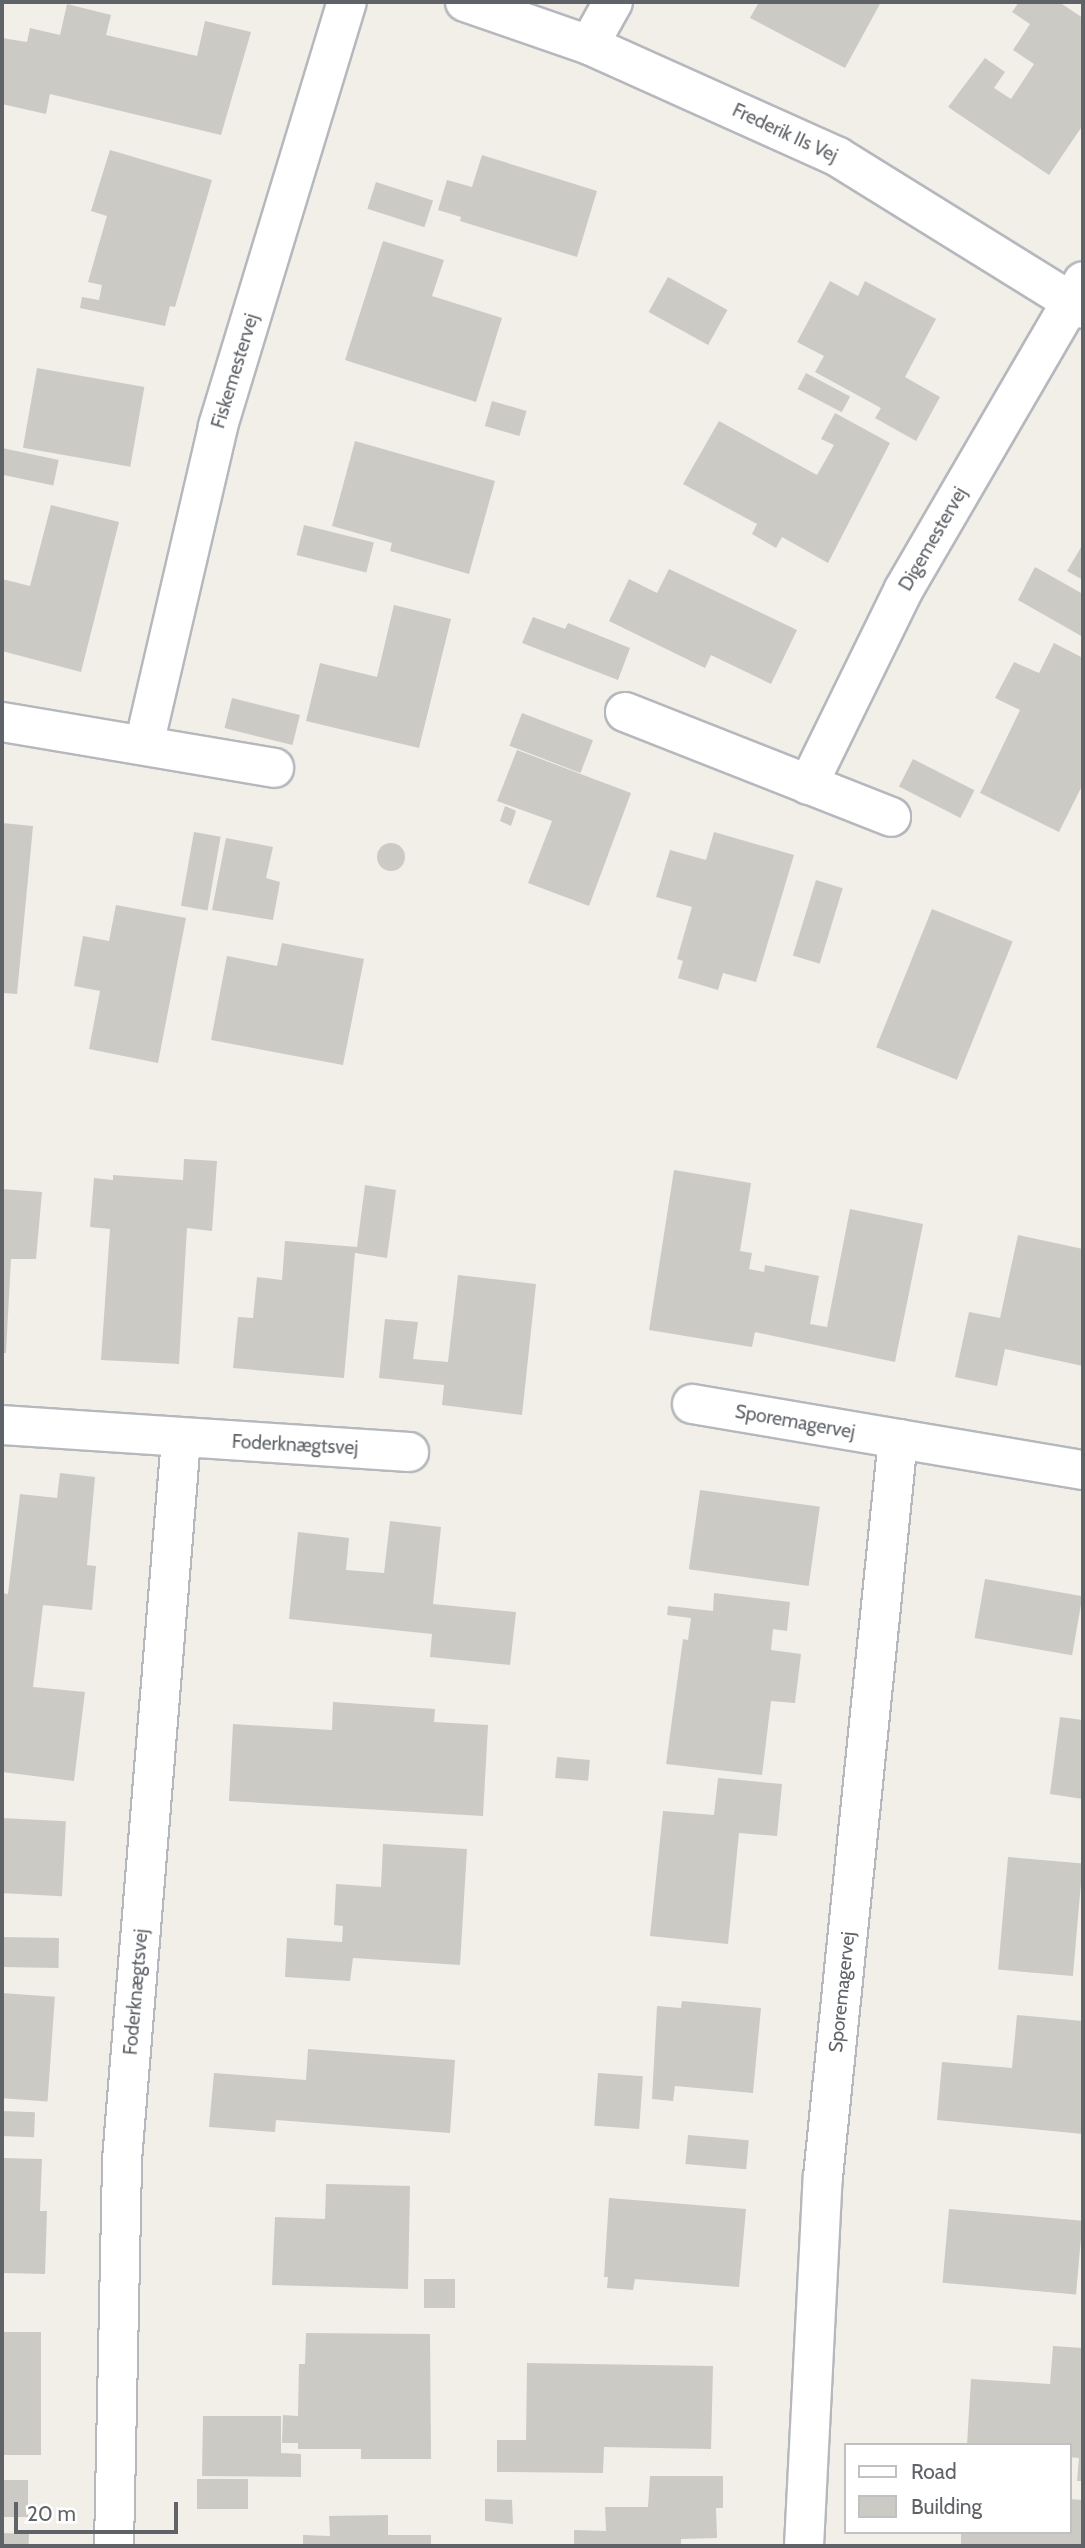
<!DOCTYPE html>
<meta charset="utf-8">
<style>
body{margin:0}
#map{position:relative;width:1085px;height:2548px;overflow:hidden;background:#f1efe8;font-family:Cabin,sans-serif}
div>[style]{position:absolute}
.building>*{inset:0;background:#cccac5;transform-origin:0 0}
.round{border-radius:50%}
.roads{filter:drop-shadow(2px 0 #b5b8bc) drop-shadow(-2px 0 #b5b8bc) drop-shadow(0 2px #b5b8bc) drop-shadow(0 -2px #b5b8bc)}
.street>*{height:38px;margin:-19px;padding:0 19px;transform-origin:19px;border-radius:19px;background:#fff}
span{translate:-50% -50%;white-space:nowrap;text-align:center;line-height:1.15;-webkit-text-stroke:6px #fff;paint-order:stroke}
.street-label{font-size:19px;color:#5f6368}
.frame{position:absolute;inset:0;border:4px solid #5f6368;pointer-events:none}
.legend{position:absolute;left:844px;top:2443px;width:228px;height:91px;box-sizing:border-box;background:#fff;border:2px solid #bfc1c3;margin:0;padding:9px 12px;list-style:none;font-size:21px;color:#5f6368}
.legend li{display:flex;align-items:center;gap:14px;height:35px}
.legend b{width:35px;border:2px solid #bfc1c3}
.scale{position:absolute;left:14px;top:2502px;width:164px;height:32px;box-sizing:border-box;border:4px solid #5f6368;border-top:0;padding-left:9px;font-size:21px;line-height:24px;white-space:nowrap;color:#5f6368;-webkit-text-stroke:5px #fff;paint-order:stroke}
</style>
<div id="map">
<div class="building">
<div style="clip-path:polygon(759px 2px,881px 2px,845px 68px,750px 18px)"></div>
<div style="clip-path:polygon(1019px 2px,1059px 2px,1083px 18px,1083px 125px,1049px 175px,948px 107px,985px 58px,1005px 72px,994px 88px,1011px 99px,1034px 64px,1013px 50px,1030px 24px,1012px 12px)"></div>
<div style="clip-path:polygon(67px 4px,111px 15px,106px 35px,197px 56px,205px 21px,251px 32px,221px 135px,50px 94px,46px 114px,2px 104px,2px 38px,27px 42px,30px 28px,60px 35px)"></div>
<div style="clip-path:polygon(110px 150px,212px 180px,175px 307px,170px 306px,165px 326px,80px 308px,82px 297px,99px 300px,102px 285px,88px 282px,107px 216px,91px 211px)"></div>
<div style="clip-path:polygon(482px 155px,597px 191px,577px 257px,460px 221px,461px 217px,438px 210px,447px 180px,472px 187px)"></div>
<div style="left:376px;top:182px;width:60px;height:28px;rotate:18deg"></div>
<div style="clip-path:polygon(383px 241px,444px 260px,432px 296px,502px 318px,476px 402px,345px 360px)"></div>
<div style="left:668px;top:277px;width:68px;height:40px;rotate:29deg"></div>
<div style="clip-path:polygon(830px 281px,858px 296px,865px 281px,936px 319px,905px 377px,940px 397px,916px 441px,875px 418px,881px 408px,815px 372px,824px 356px,797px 342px)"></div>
<div style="left:37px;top:368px;width:109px;height:81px;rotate:10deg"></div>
<div style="left:806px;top:373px;width:50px;height:18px;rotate:28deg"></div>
<div style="left:492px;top:401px;width:36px;height:26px;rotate:16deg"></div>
<div style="clip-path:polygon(835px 413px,890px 443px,828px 563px,782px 537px,776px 548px,752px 534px,757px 524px,683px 484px,719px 421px,817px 475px,834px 445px,821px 439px)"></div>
<div style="clip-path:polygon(355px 441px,495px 481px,469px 574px,390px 551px,392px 543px,332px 526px)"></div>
<div style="left:2px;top:448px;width:58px;height:26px;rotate:12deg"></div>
<div style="clip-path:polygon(51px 505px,119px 522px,81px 672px,2px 651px,2px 579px,30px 586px)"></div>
<div style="left:304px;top:525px;width:72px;height:31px;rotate:14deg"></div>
<div style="clip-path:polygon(1083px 544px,1083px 580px,1067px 571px)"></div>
<div style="clip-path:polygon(1035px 567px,1083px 594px,1083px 637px,1018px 600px)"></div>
<div style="clip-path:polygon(669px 569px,797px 630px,771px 684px,711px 655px,705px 668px,609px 621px,629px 579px,657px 593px)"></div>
<div style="clip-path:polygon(394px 605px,451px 619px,419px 748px,306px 721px,320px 663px,377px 677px)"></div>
<div style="clip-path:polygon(533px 617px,565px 629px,568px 623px,630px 648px,618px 680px,522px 643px)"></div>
<div style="clip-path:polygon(1054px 643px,1083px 658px,1083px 784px,1059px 832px,980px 793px,1020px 710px,995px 698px,1014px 662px,1039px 673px)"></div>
<div style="left:232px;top:698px;width:70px;height:31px;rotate:14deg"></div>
<div style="left:522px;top:713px;width:76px;height:35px;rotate:21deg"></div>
<div style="clip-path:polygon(517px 750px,631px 793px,589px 906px,528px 883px,552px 821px,497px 801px)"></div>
<div style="left:913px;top:759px;width:69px;height:31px;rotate:27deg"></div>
<div style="clip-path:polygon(505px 806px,516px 811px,511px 826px,500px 821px)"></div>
<div style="clip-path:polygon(2px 823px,33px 826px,17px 994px,2px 993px)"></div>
<div style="left:194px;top:832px;width:27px;height:75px;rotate:10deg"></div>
<div style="clip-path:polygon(714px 832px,794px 855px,756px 982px,723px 973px,718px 990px,678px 978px,683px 961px,677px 959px,692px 907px,656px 897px,670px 850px,706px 860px)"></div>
<div style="clip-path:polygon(226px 838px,273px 847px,266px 878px,280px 882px,273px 920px,212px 910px)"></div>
<div class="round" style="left:377px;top:843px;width:28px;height:28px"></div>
<div style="left:816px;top:880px;width:28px;height:79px;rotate:17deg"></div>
<div style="clip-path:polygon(116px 905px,186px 918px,158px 1063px,89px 1049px,100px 991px,74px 986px,83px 936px,109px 941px)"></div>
<div style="left:932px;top:909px;width:87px;height:149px;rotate:22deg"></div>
<div style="clip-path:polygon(282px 943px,364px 959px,343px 1065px,211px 1040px,227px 956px,277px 966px)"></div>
<div style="clip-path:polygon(184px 1159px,217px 1161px,212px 1231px,187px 1228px,179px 1364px,101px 1360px,110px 1229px,90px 1227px,94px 1178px,113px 1180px,113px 1175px,183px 1180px)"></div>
<div style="clip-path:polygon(674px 1170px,751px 1183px,740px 1251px,752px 1253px,749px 1269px,764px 1272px,765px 1265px,819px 1276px,810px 1324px,827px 1327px,850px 1209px,923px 1224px,895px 1362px,755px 1332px,752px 1347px,649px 1330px)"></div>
<div style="clip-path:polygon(365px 1185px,396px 1190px,387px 1258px,355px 1253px,344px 1378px,233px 1368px,238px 1317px,253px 1318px,257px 1277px,282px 1280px,285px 1241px,357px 1247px)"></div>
<div style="clip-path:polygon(2px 1189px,42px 1192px,36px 1259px,11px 1259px,6px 1353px,2px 1353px)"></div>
<div style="clip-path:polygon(1018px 1235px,1083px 1249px,1083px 1366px,1005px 1349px,997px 1386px,955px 1377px,969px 1312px,1000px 1318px)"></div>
<div style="clip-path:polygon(458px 1275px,536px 1284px,522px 1415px,442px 1405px,444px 1385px,379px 1378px,385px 1319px,418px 1322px,413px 1359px,448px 1362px)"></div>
<div style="clip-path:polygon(60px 1473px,95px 1477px,87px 1565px,96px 1566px,92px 1610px,43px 1605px,33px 1687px,85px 1692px,74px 1781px,2px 1772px,2px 1593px,8px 1594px,20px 1494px,57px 1498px)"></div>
<div style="left:700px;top:1490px;width:121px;height:80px;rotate:8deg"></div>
<div style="clip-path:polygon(390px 1521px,441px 1527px,433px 1604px,516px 1612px,510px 1665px,430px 1657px,432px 1634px,289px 1619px,298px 1532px,349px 1538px,346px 1570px,384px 1573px)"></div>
<div style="left:985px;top:1579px;width:99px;height:60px;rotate:10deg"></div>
<div style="clip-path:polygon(714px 1593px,790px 1602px,787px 1631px,773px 1629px,771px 1650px,801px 1654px,795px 1703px,771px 1701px,762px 1775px,666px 1764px,683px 1639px,688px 1640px,691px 1618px,667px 1615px,668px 1606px,713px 1611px)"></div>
<div style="clip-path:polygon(333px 1702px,435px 1709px,434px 1722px,488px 1725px,483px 1816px,229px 1801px,233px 1724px,332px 1730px)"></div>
<div style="clip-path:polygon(1060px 1717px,1083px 1720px,1083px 1799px,1050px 1794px)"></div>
<div style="left:557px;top:1757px;width:33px;height:21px;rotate:5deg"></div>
<div style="clip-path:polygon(718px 1778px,782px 1784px,777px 1836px,739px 1833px,728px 1944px,650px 1936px,663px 1811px,714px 1815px)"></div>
<div style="left:2px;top:1818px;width:64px;height:75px;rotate:3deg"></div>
<div style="clip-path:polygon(383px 1844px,467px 1849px,460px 1965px,353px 1958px,350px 1981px,285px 1977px,287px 1938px,342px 1942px,343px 1926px,334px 1925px,336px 1884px,381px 1887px)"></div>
<div style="left:1008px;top:1857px;width:75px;height:113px;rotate:5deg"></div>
<div style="left:2px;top:1937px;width:57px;height:30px;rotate:1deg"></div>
<div style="left:2px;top:1993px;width:53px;height:105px;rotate:4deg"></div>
<div style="clip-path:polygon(682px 2001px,761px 2008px,753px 2093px,675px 2086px,673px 2101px,652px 2099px,657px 2006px,681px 2008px)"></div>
<div style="clip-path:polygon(1017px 2015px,1083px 2021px,1083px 2134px,937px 2120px,942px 2062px,1012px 2068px)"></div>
<div style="clip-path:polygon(308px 2049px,455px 2060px,450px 2133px,276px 2120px,275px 2132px,209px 2127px,214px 2073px,306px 2080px)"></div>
<div style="left:598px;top:2073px;width:45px;height:53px;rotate:4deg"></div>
<div style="left:2px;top:2111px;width:33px;height:25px;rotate:2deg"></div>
<div style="left:688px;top:2135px;width:61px;height:29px;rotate:5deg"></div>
<div style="clip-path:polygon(2px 2158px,42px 2159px,40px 2211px,47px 2211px,45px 2274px,2px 2273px)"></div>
<div style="clip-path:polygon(326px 2184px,410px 2186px,408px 2289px,272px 2285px,275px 2217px,325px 2219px)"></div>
<div style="clip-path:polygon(609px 2198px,746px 2209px,739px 2287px,635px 2279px,633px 2290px,607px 2288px,608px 2277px,604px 2277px)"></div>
<div style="left:949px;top:2209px;width:134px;height:74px;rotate:5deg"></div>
<div style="left:424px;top:2279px;width:31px;height:29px"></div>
<div style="left:2px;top:2332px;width:39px;height:123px"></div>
<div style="clip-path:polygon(306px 2333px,430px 2334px,431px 2459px,361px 2459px,361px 2449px,298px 2449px,298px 2443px,282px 2443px,283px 2415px,298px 2416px,299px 2364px,305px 2364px)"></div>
<div style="clip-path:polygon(1053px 2346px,1083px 2348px,1083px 2481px,1077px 2481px,1079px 2458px,1069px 2457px,1069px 2445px,967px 2445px,971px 2379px,1050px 2384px)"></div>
<div style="clip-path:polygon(527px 2363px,713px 2366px,711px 2449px,604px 2447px,603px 2473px,497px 2472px,497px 2440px,526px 2440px)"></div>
<div style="clip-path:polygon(203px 2416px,281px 2416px,281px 2453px,301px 2454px,301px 2477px,202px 2476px)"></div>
<div style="clip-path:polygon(650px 2476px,723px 2476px,723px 2508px,716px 2508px,717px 2538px,681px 2539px,681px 2546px,574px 2546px,574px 2530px,606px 2531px,605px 2507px,648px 2507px)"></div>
<div style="left:197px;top:2479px;width:51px;height:30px"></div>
<div style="left:2px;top:2480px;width:26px;height:37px"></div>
<div style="clip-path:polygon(485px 2499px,512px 2500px,513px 2524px,485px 2521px)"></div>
<div style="clip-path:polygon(1069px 2499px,1083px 2500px,1083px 2546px,961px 2546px,961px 2532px,1069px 2532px)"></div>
<div style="clip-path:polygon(388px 2515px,388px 2535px,431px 2535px,431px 2546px,303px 2546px,303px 2535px,330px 2536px,329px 2516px)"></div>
<div style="left:2px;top:2533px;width:27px;height:13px;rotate:2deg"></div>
</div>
<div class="roads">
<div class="street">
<div style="left:465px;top:2px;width:131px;rotate:19.1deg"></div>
<div style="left:589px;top:45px;width:273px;rotate:24.2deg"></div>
<div style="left:838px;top:157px;width:288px;rotate:31.8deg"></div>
<div style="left:589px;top:45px;width:49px;rotate:-60.8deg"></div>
<div style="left:625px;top:712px;width:286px;rotate:21.5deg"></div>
<div style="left:3px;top:722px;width:275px;rotate:9.6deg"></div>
<div style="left:144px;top:745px;width:327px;rotate:-76.9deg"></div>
<div style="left:218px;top:426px;width:443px;rotate:-73.1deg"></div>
<div style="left:808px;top:785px;width:218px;rotate:-63.9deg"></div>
<div style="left:904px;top:589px;width:356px;rotate:-59.8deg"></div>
<div style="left:692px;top:1404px;width:397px;rotate:9.6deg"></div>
<div style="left:2px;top:1425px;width:408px;rotate:3.8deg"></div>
<div style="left:114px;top:2546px;width:386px;rotate:-88.8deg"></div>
<div style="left:122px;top:2160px;width:723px;rotate:-85.32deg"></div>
<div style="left:804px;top:2546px;width:369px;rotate:-87.1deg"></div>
<div style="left:823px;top:2177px;width:742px;rotate:-84.2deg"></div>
</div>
</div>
<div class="street-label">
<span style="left:785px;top:133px;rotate:25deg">Frederik IIs Vej</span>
<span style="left:235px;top:371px;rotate:-73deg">Fiskemestervej</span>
<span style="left:933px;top:539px;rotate:-60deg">Digemestervej</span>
<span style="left:795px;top:1422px;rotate:10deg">Sporemagervej</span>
<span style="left:295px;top:1445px;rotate:3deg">Foderknægtsvej</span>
<span style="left:136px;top:1992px;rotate:-85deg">Foderknægtsvej</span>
<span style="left:842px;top:1992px;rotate:-84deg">Sporemagervej</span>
</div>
<div class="frame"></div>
<ul class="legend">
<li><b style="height:9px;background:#fff"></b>Road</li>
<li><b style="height:19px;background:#cccac5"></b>Building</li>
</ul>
<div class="scale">20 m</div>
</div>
